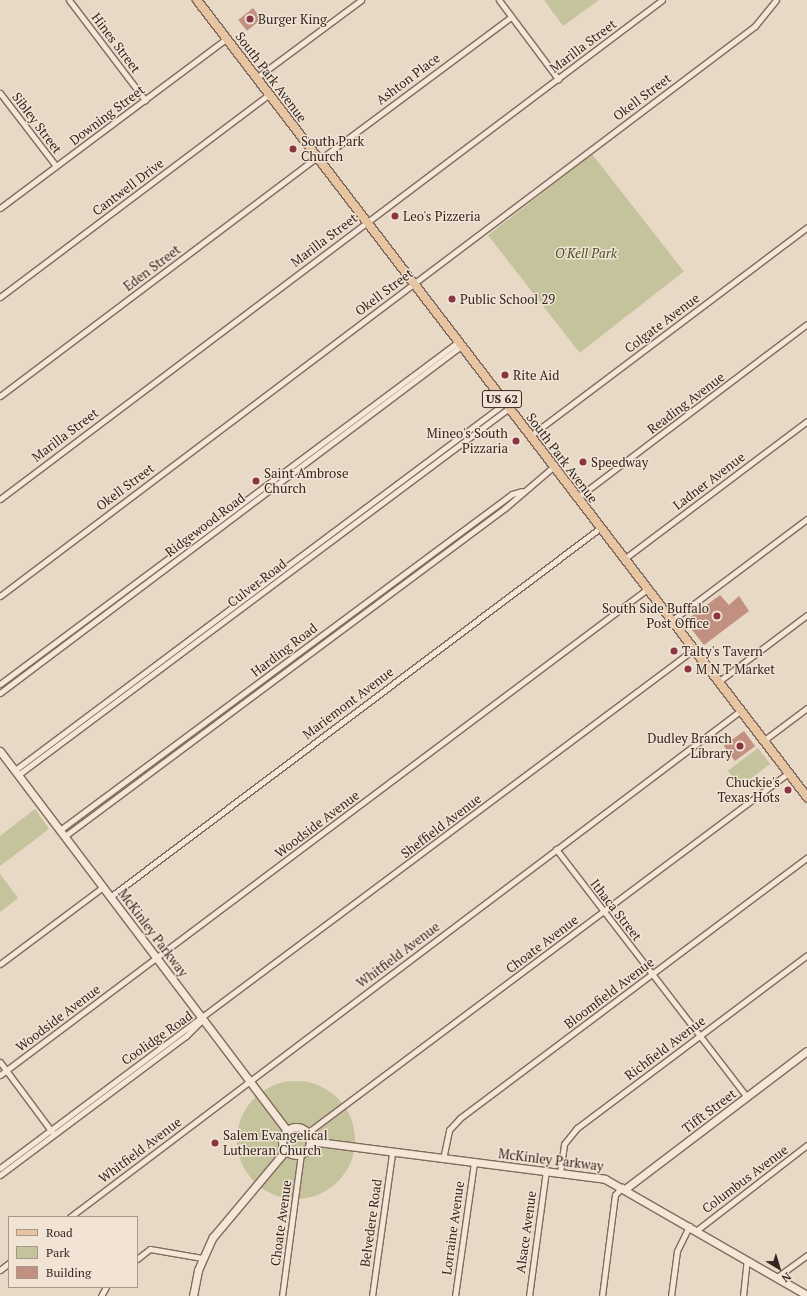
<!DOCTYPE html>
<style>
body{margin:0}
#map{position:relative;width:807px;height:1296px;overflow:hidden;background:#e8d8c6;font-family:"PT Serif",serif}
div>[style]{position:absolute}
.green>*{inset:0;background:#c5c39b;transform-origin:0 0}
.round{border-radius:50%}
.building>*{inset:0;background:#c29080;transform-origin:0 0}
.roads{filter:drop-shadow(1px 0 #816a5e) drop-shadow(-1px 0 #816a5e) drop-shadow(0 1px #816a5e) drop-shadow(0 -1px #816a5e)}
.minor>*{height:5px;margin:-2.5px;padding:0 2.5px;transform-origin:2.5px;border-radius:2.5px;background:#f4e7d8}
.tertiary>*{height:7px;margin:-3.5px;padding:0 3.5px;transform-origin:3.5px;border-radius:3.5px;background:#f4e7d8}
.tertiary>.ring{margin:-3.5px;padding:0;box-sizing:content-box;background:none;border:7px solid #f4e7d8;border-radius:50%}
.primary>*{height:8px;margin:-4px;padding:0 4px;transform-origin:4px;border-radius:4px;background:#e7c5a2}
.dots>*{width:11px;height:11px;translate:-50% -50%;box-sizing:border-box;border:2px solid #f1e4d4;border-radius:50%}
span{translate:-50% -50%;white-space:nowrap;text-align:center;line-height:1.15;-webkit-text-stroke:3px #f1e4d4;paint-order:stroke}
.shield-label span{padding:1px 3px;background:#f1e4d4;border:1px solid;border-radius:3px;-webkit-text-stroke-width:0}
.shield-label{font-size:12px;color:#332620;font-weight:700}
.poi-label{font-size:13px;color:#332620}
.left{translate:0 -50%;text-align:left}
.right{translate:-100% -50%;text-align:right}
.street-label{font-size:13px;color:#332620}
.park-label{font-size:13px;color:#4a4d29;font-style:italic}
.legend{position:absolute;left:8px;top:1216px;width:130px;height:72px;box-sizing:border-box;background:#f1e4d4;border:1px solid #a5988c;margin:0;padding:5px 7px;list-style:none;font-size:12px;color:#332620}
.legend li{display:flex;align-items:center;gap:8px;height:20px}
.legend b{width:20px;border:1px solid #a5988c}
.north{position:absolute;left:759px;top:1248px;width:40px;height:40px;-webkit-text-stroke:3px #f1e4d4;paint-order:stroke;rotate:142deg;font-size:11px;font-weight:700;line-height:16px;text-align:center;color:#332620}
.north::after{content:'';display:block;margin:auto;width:14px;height:18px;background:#332620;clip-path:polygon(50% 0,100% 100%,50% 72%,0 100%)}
</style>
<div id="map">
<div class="green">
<div style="clip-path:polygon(544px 0,599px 0,563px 26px)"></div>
<div style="left:592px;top:154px;width:149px;height:132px;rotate:52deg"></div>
<div style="left:758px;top:748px;width:20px;height:38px;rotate:53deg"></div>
<div style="clip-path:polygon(35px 809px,49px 829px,0 866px,0 836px)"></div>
<div style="clip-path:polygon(0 874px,18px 898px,0 912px)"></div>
<div class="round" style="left:237px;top:1081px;width:118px;height:118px"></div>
</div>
<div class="building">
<div style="left:253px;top:8px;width:14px;height:19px;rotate:51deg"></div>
<div style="clip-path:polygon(720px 595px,729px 605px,739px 596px,749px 611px,704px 645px,685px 621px)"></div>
<div style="left:744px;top:731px;width:19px;height:25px;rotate:54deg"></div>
</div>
<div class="roads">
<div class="minor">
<div style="left:69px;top:0;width:126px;rotate:52.8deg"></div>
<div style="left:499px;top:0;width:99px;rotate:53.2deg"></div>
<div style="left:256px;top:78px;width:131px;rotate:-36.6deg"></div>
<div style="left:0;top:93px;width:92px;rotate:52.5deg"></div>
<div style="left:319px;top:160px;width:239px;rotate:-36.7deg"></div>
<div style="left:0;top:208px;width:282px;rotate:-36.8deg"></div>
<div style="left:0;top:297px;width:337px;rotate:-37deg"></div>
<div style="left:0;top:396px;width:397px;rotate:-37deg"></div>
<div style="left:530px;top:436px;width:347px;rotate:-37deg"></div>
<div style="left:577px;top:498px;width:288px;rotate:-37.1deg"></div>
<div style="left:0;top:499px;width:829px;rotate:-37.01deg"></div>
<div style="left:624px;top:559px;width:229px;rotate:-37deg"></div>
<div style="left:0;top:596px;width:946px;rotate:-37.05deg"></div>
<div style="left:755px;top:26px;width:33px;rotate:-51deg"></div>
<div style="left:671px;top:621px;width:170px;rotate:-36.9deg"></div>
<div style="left:718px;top:682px;width:111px;rotate:-37deg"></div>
<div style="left:0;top:684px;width:572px;rotate:-36.75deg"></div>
<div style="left:0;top:693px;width:577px;rotate:-36.97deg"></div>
<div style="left:763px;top:741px;width:55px;rotate:-36.9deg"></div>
<div style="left:15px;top:770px;width:612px;rotate:-36.83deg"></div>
<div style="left:18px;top:775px;width:613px;rotate:-36.78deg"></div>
<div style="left:60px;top:830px;width:563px;rotate:-36.63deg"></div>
<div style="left:512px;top:494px;width:10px;rotate:-17deg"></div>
<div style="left:65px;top:836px;width:549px;rotate:-36.7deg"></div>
<div style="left:505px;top:508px;width:63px;rotate:-40.5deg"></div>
<div style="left:556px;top:849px;width:313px;rotate:52.4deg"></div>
<div style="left:110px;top:897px;width:613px;rotate:-36.98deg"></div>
<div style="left:0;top:964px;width:129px;rotate:-36.8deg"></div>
<div style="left:0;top:1062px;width:87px;rotate:53.4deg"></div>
<div style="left:0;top:1075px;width:809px;rotate:-36.91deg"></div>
<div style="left:307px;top:1133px;width:601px;rotate:-36.81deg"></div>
<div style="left:443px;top:1159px;width:30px;rotate:-78deg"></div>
<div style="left:449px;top:1130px;width:16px;rotate:-47deg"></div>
<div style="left:460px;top:1118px;width:434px;rotate:-36.9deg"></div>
<div style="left:0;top:1168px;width:865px;rotate:-36.78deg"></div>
<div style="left:560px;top:1173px;width:29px;rotate:-82deg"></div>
<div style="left:564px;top:1144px;width:21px;rotate:-51deg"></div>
<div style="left:577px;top:1128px;width:288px;rotate:-36.9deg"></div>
<div style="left:0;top:1175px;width:232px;rotate:-36.8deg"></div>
<div style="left:186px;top:1036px;width:23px;rotate:-45deg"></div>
<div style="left:70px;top:1217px;width:840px;rotate:-37.06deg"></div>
<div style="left:697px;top:1230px;width:139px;rotate:-37.7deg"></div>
<div style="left:137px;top:1259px;width:16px;rotate:-38deg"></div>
<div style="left:150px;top:1249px;width:53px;rotate:9.8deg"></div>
<div style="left:0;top:1270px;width:11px;rotate:-38deg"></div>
<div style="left:777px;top:1277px;width:37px;rotate:-36deg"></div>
<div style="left:101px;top:1296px;width:10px;rotate:-61deg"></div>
<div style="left:282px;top:1296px;width:144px;rotate:-82.4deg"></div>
<div style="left:372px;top:1296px;width:144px;rotate:-82deg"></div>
<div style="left:455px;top:1296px;width:134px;rotate:-81.9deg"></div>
<div style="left:529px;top:1296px;width:126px;rotate:-82.3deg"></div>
<div style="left:602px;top:1296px;width:102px;rotate:-82.7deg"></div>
<div style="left:615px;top:1195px;width:11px;rotate:-49deg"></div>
<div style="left:671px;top:1296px;width:45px;rotate:-82.4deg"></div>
<div style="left:677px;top:1251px;width:28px;rotate:-64deg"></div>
<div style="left:743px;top:1296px;width:36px;rotate:-84deg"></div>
</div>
<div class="tertiary">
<div style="left:0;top:751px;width:475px;rotate:52.9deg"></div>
<div class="ring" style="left:282px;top:1127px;width:21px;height:21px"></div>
<div style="left:310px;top:1141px;width:297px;rotate:7.3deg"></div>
<div style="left:605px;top:1179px;width:233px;rotate:29.9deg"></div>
<div style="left:625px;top:1189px;width:228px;rotate:-37.2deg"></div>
<div style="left:193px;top:1296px;width:26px;rotate:-79deg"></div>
<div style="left:198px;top:1270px;width:36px;rotate:-66deg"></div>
<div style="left:213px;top:1237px;width:114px;rotate:-50deg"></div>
</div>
<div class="primary">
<div style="left:197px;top:0;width:1004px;rotate:52.57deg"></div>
</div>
</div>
<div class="dots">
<div style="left:250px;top:19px;background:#893544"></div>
<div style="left:293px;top:149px;background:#893544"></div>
<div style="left:395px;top:216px;background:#893544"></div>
<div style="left:452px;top:299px;background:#893544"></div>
<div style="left:505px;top:375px;background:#893544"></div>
<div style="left:516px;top:441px;background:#893544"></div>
<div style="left:583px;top:462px;background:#893544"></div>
<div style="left:256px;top:481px;background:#893544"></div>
<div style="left:717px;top:616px;background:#893544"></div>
<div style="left:674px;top:651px;background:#893544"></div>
<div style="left:688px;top:669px;background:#893544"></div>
<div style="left:740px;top:746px;background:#893544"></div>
<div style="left:788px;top:790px;background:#893544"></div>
<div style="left:215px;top:1143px;background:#893544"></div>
</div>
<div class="shield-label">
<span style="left:502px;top:399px">US 62</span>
</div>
<div class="poi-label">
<span class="left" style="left:258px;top:19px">Burger King</span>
<span class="left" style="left:301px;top:149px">South Park<br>Church</span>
<span class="left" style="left:403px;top:216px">Leo's Pizzeria</span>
<span class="left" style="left:460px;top:299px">Public School 29</span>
<span class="left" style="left:513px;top:375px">Rite Aid</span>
<span class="right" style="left:508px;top:441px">Mineo's South<br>Pizzaria</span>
<span class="left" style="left:591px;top:462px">Speedway</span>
<span class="left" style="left:264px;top:481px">Saint Ambrose<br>Church</span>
<span class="right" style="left:709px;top:616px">South Side Buffalo<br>Post Office</span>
<span class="left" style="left:682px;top:651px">Talty's Tavern</span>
<span class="left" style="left:696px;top:669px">M N T Market</span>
<span class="right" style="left:732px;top:746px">Dudley Branch<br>Library</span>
<span class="right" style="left:780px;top:790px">Chuckie's<br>Texas Hots</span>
<span class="left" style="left:223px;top:1143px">Salem Evangelical<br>Lutheran Church</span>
</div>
<div class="street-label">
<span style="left:116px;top:43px;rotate:53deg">Hines Street</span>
<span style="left:583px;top:46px;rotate:-37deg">Marilla Street</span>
<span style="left:271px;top:77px;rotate:53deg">South Park Avenue</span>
<span style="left:408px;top:79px;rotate:-37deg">Ashton Place</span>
<span style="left:642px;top:97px;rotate:-37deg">Okell Street</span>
<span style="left:107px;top:115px;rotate:-37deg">Downing Street</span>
<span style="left:37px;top:123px;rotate:53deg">Sibley Street</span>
<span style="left:128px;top:187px;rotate:-37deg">Cantwell Drive</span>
<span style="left:324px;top:240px;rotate:-37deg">Marilla Street</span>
<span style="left:152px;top:268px;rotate:-37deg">Eden Street</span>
<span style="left:384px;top:292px;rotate:-37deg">Okell Street</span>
<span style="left:662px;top:323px;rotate:-37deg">Colgate Avenue</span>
<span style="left:686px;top:403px;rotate:-37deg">Reading Avenue</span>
<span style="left:65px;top:435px;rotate:-37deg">Marilla Street</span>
<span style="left:562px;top:458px;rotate:53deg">South Park Avenue</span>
<span style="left:709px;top:481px;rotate:-37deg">Ladner Avenue</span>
<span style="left:125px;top:487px;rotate:-37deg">Okell Street</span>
<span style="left:205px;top:525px;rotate:-37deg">Ridgewood Road</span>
<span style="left:257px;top:583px;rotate:-37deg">Culver Road</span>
<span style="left:284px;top:650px;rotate:-37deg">Harding Road</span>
<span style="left:348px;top:703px;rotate:-37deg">Mariemont Avenue</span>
<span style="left:317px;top:824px;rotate:-37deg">Woodside Avenue</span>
<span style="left:441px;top:826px;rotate:-37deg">Sheffield Avenue</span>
<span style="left:616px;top:910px;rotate:52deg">Ithaca Street</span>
<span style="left:153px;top:933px;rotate:53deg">McKinley Parkway</span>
<span style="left:542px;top:944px;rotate:-37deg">Choate Avenue</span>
<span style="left:398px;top:955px;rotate:-37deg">Whitfield Avenue</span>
<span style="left:609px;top:993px;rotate:-37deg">Bloomfield Avenue</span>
<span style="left:58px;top:1018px;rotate:-37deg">Woodside Avenue</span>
<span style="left:157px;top:1038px;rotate:-35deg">Coolidge Road</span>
<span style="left:665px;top:1048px;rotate:-37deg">Richfield Avenue</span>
<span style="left:709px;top:1111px;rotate:-37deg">Tifft Street</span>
<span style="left:140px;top:1150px;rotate:-37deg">Whitfield Avenue</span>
<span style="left:551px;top:1160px;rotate:7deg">McKinley Parkway</span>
<span style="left:745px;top:1179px;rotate:-37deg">Columbus Avenue</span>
<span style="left:281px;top:1223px;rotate:-82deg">Choate Avenue</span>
<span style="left:371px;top:1223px;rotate:-82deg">Belvedere Road</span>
<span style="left:453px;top:1228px;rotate:-82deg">Lorraine Avenue</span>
<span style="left:526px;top:1232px;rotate:-82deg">Alsace Avenue</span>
</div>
<div class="park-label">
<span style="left:586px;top:253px">O'Kell Park</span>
</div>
<ul class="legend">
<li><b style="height:5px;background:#e7c5a2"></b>Road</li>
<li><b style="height:11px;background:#c5c39b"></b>Park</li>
<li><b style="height:11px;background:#c29080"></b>Building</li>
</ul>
<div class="north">N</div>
</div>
